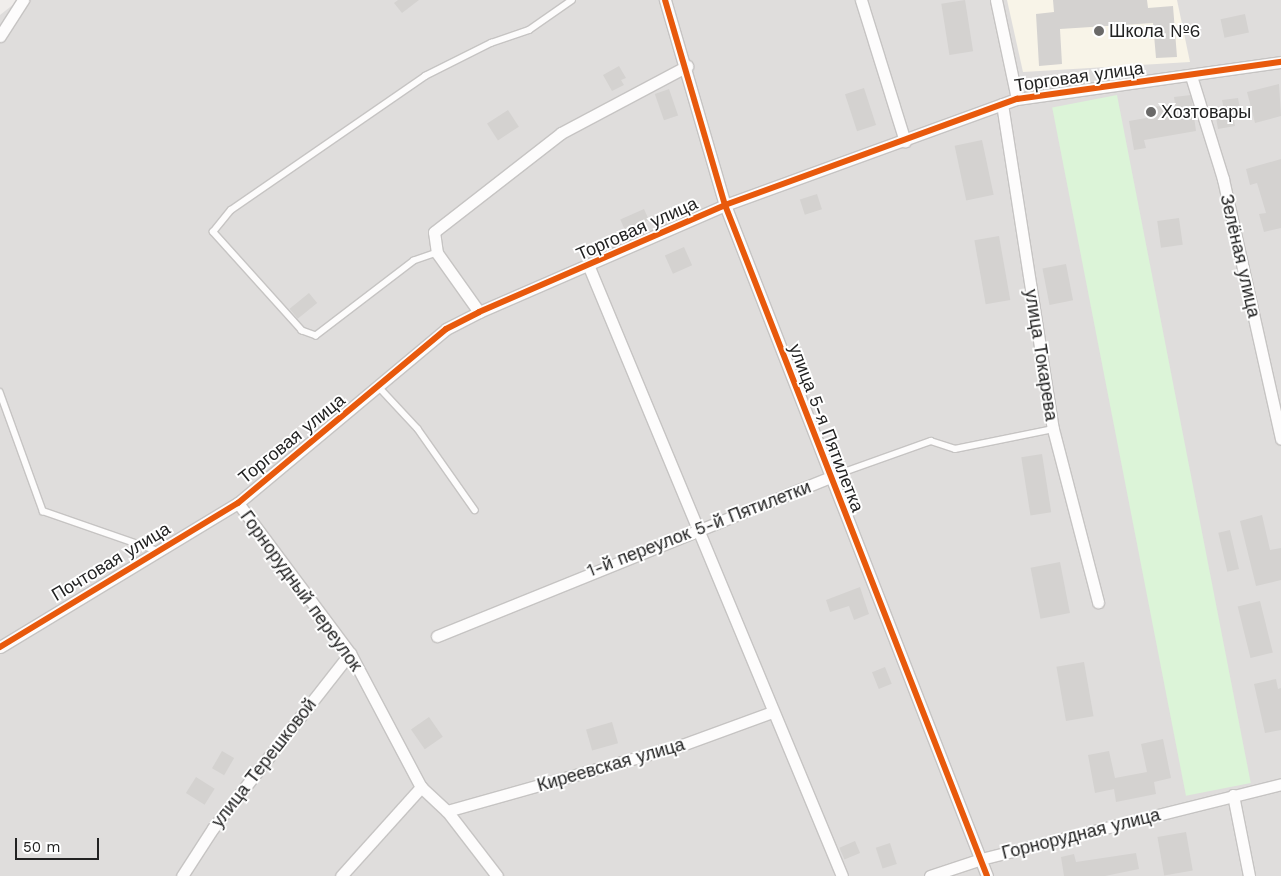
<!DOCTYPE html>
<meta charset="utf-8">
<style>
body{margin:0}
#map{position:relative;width:1281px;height:876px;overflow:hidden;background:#f0edeb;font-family:"Work Sans",sans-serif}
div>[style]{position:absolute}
.residential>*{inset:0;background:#dfdddc}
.education>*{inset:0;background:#f8f4e8}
.park>*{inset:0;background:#dcf4d8;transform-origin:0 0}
.building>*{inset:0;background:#d4d2d0;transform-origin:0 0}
.roads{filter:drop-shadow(1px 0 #c6c4c3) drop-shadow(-1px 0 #c6c4c3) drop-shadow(0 1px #c6c4c3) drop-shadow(0 -1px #c6c4c3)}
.service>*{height:5.5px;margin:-2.75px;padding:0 2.75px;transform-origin:2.75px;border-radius:2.75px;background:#fdfcfc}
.minor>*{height:11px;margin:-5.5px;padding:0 5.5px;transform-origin:5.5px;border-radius:5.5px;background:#fdfcfc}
.cycleway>*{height:6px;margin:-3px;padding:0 3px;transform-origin:3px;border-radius:3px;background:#e8590c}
.dots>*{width:14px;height:14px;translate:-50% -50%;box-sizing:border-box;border:2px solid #fff;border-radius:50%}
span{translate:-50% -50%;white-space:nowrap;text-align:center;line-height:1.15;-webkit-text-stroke:4px #fff;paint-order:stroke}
.poi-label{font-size:18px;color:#222}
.left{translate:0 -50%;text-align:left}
.street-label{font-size:18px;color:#222}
.scale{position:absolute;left:15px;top:838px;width:84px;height:22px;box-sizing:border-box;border:2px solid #222;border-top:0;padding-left:6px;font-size:15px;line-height:18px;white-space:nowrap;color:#222;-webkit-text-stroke:4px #fff;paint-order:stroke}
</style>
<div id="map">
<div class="residential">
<div style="clip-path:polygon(19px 0,1281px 0,1281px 876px,0 876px,0 15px)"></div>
</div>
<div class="education">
<div style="clip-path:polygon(1007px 0,1177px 0,1190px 62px,1023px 72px)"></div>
</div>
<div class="park">
<div style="left:1117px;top:95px;width:701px;height:66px;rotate:79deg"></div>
</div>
<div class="building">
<div style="clip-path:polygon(398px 0,419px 0,402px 13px,394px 3px)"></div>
<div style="left:965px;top:0;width:52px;height:24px;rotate:81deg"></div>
<div style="clip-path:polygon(1053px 0,1147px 0,1148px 8px,1173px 6px,1177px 57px,1156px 58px,1153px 23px,1060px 29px,1062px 64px,1039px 66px,1036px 14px,1054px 12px)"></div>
<div style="left:1245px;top:14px;width:19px;height:25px;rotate:78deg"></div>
<div style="clip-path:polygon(619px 66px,626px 78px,621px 80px,624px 85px,612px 91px,603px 75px)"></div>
<div style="clip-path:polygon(1279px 84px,1281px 116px,1255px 123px,1247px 92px)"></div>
<div style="left:864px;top:88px;width:39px;height:20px;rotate:72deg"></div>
<div style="left:669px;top:89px;width:28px;height:15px;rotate:71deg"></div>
<div style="clip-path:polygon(1191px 95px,1196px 131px,1144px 140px,1146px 148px,1134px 150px,1129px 121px,1146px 118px,1145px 108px,1168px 105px,1169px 113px,1176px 111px,1174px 97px)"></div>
<div style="clip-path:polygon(1238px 98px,1241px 114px,1233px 115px,1235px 126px,1218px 129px,1215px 112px,1224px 110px,1222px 100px)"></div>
<div style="left:508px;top:110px;width:20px;height:25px;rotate:57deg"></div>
<div style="left:982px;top:140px;width:56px;height:28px;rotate:78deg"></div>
<div style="clip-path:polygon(1281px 159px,1281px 228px,1264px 232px,1259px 214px,1266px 213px,1257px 183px,1250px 185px,1246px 169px)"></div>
<div style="left:817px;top:194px;width:16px;height:18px;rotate:72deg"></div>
<div style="left:644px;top:209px;width:12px;height:26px;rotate:66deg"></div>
<div style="left:1179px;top:218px;width:27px;height:22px;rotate:82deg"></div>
<div style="left:999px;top:236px;width:65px;height:25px;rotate:80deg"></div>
<div style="left:684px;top:247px;width:20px;height:21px;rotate:66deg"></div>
<div style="left:1066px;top:264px;width:37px;height:24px;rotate:79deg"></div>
<div style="left:309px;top:293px;width:13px;height:25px;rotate:51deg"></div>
<div style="left:1042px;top:454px;width:59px;height:21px;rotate:81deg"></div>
<div style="clip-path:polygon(1262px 515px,1270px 550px,1281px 548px,1281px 580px,1256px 586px,1240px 521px)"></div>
<div style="left:1230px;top:530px;width:40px;height:12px;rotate:77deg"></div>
<div style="left:1060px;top:562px;width:52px;height:30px;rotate:79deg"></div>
<div style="clip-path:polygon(860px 587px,869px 614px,854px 620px,849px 606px,830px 612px,826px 600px)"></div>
<div style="left:1260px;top:601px;width:53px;height:23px;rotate:76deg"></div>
<div style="left:1084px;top:662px;width:55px;height:28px;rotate:80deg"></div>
<div style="left:885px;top:667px;width:18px;height:14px;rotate:68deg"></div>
<div style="clip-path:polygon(1276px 679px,1278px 689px,1281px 688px,1281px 730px,1265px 733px,1254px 684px)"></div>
<div style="left:429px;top:717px;width:24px;height:22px;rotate:55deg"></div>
<div style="left:612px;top:722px;width:22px;height:27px;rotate:74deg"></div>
<div style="clip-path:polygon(1163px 739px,1171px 778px,1154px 782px,1156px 794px,1116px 802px,1114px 789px,1095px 793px,1088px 755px,1109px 751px,1115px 778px,1147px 772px,1141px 744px)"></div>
<div style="left:222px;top:751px;width:14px;height:20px;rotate:30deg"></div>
<div style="left:196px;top:777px;width:22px;height:19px;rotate:32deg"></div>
<div style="left:1186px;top:832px;width:39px;height:29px;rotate:80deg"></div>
<div style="left:855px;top:841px;width:13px;height:17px;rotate:67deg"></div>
<div style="left:890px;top:843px;width:22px;height:15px;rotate:72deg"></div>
<div style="clip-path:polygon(1136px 853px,1139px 869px,1105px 876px,1064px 876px,1061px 857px,1074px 854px,1076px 862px)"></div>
</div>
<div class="roads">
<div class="service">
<div style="left:437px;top:253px;width:24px;rotate:161deg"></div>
<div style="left:414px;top:261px;width:123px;rotate:142.6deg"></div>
<div style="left:316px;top:336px;width:15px;rotate:-160deg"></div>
<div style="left:302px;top:331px;width:133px;rotate:-132deg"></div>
<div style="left:213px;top:232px;width:28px;rotate:-51deg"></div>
<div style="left:231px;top:210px;width:236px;rotate:-34.6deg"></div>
<div style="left:425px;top:76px;width:74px;rotate:-26.6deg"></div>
<div style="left:491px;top:43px;width:40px;rotate:-18.9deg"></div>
<div style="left:529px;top:30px;width:52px;rotate:-34.9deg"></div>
<div style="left:379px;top:387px;width:57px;rotate:47.1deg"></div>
<div style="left:418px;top:429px;width:99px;rotate:54.9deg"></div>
<div style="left:0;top:392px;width:127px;rotate:70.1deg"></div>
<div style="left:43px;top:511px;width:122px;rotate:19.2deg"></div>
<div style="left:830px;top:477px;width:107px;rotate:-19.6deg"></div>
<div style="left:931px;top:441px;width:25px;rotate:18deg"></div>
<div style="left:955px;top:449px;width:100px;rotate:-11.5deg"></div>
</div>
<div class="minor">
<div style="left:665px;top:0;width:214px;rotate:73.7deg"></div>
<div style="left:725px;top:205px;width:720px;rotate:68.67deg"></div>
<div style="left:861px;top:0;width:148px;rotate:72.7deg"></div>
<div style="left:996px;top:0;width:101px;rotate:78deg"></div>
<div style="left:0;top:36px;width:43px;rotate:-57.4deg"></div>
<div style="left:1191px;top:76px;width:108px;rotate:72.7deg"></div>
<div style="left:1223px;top:179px;width:266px;rotate:77.4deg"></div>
<div style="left:1002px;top:104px;width:329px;rotate:81.1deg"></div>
<div style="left:1053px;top:429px;width:179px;rotate:75.4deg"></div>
<div style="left:589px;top:267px;width:659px;rotate:67.44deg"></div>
<div style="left:479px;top:312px;width:72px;rotate:-125.4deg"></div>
<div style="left:437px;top:253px;width:21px;rotate:-98deg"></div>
<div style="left:434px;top:232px;width:161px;rotate:-37.9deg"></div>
<div style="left:561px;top:133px;width:143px;rotate:-28deg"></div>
<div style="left:238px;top:503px;width:187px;rotate:53.3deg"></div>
<div style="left:350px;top:653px;width:152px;rotate:62.1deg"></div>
<div style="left:421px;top:787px;width:35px;rotate:43deg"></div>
<div style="left:447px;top:811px;width:82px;rotate:52.4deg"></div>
<div style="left:437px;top:636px;width:423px;rotate:-22deg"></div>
<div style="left:0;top:647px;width:278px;rotate:-31.2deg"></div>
<div style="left:238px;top:503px;width:271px;rotate:-39.9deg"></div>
<div style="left:446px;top:329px;width:37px;rotate:-27deg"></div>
<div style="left:479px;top:312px;width:268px;rotate:-23.5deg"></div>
<div style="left:725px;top:205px;width:311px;rotate:-20deg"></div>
<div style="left:1017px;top:99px;width:267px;rotate:-8deg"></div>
<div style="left:1233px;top:795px;width:83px;rotate:78.8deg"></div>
<div style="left:447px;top:811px;width:244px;rotate:-15.7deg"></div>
<div style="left:682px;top:745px;width:96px;rotate:-20.1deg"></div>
<div style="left:182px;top:876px;width:57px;rotate:-57.1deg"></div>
<div style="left:213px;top:828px;width:222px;rotate:-51.9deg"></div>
<div style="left:341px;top:876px;width:120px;rotate:-48deg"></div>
<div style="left:930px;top:876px;width:54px;rotate:-18.4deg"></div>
<div style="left:981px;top:859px;width:309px;rotate:-14deg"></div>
</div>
</div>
<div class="cycleway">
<div style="left:665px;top:0;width:214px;rotate:73.7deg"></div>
<div style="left:725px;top:205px;width:720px;rotate:68.67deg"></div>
<div style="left:0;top:647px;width:278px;rotate:-31.2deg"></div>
<div style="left:238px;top:503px;width:271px;rotate:-39.9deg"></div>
<div style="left:446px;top:329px;width:37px;rotate:-27deg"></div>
<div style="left:479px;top:312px;width:268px;rotate:-23.5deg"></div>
<div style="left:725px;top:205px;width:311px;rotate:-20deg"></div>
<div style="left:1017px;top:99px;width:267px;rotate:-8deg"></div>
</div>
<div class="dots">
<div style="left:1099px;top:31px;background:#6a6968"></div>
<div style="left:1151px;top:112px;background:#6a6968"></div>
</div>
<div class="poi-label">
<span class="left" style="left:1109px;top:31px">Школа №6</span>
<span class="left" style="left:1161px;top:112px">Хозтовары</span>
</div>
<div class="street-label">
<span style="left:1079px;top:77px;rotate:-8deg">Торговая улица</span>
<span style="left:637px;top:229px;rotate:-24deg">Торговая улица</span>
<span style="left:1240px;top:256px;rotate:77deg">Зелёная улица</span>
<span style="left:1041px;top:355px;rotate:81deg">улица Токарева</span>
<span style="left:826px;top:428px;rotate:69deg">улица 5-я Пятилетка</span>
<span style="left:292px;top:439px;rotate:-39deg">Торговая улица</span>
<span style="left:699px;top:529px;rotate:-21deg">1-й переулок 5-й Пятилетки</span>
<span style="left:111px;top:562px;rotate:-31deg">Почтовая улица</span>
<span style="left:301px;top:591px;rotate:54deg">Горнорудный переулок</span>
<span style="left:264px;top:763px;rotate:-52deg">улица Терешковой</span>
<span style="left:611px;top:765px;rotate:-16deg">Киреевская улица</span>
<span style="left:1081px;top:834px;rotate:-14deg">Горнорудная улица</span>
</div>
<div class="scale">50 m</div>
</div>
